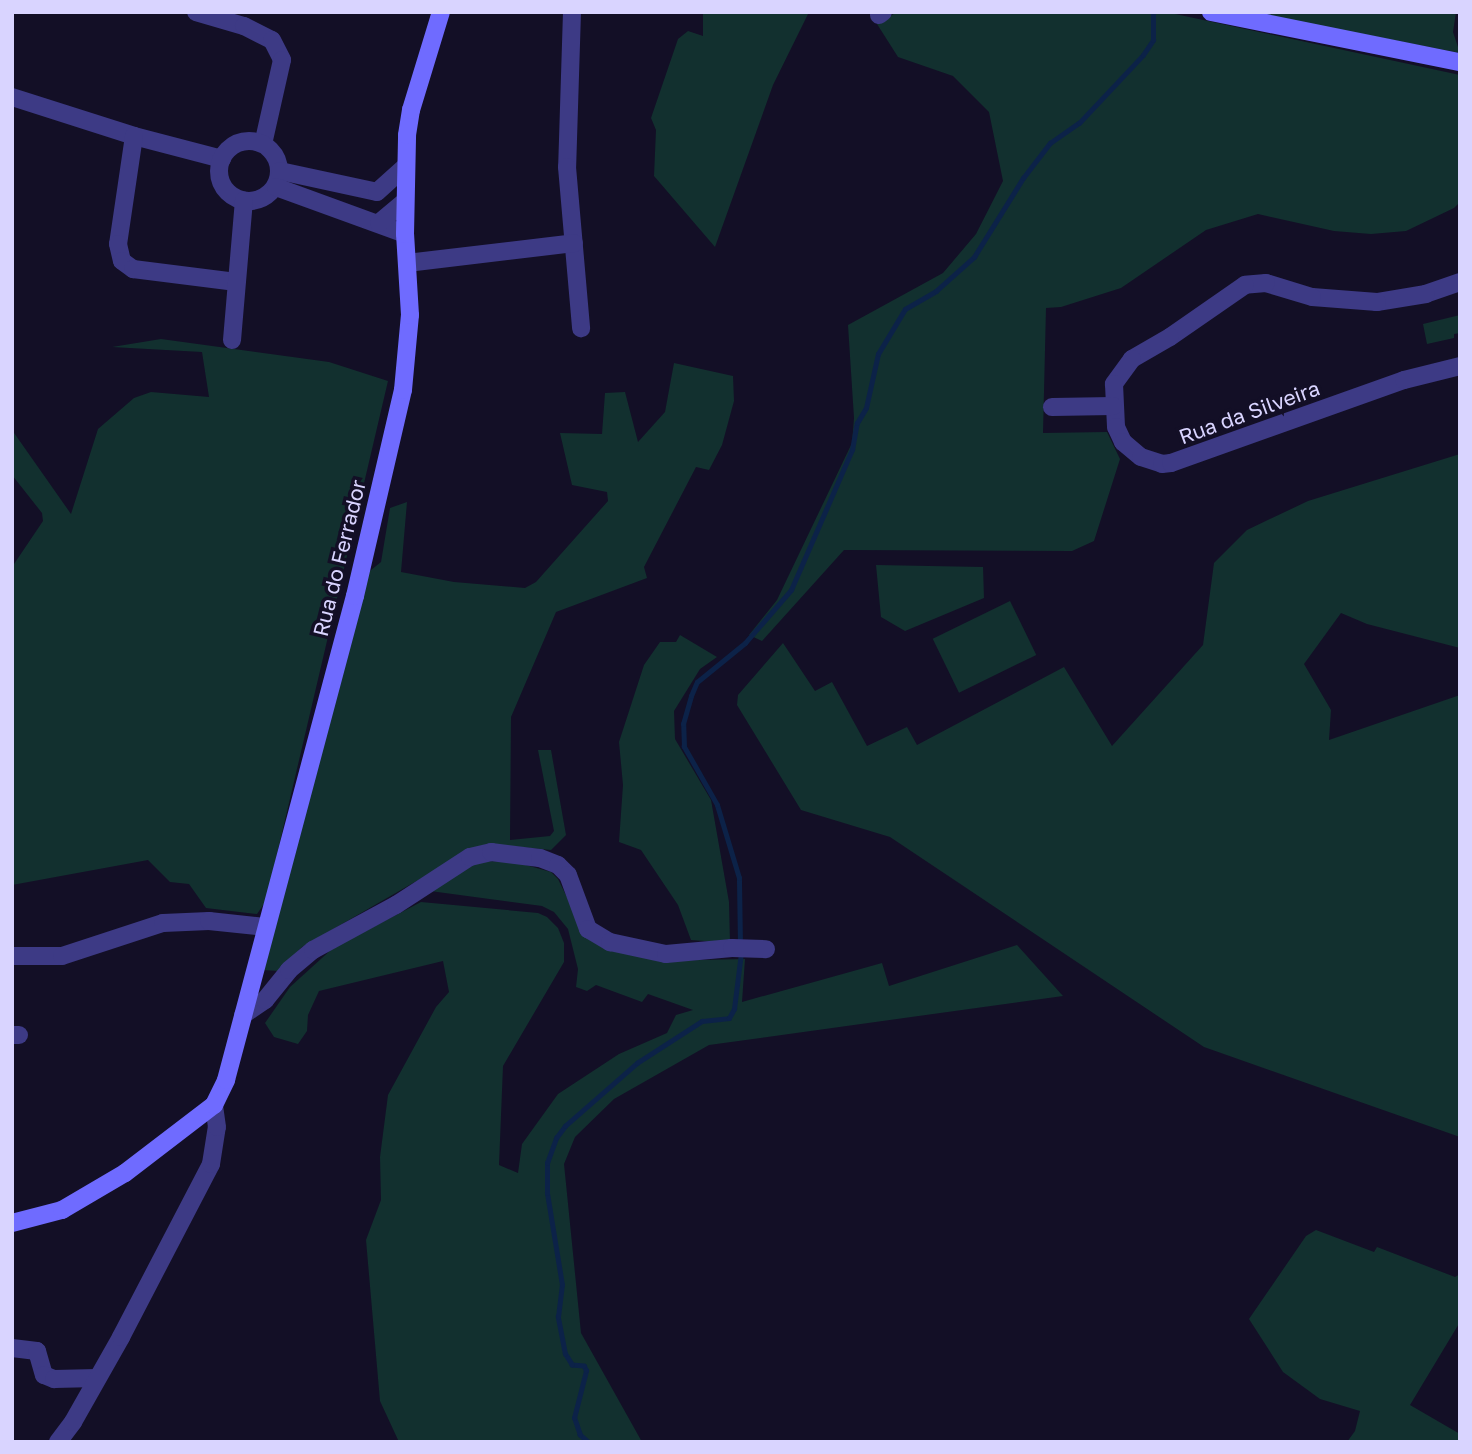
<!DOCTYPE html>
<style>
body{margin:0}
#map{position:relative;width:1472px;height:1454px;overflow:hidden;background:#130f26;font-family:"Golos Text",sans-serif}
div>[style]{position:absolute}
.green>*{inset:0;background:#12302f;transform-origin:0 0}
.stream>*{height:4.5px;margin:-2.25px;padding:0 2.25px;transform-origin:2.25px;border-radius:2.25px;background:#0c2248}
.street>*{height:18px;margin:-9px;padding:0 9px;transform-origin:9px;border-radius:9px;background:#3d3a85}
.street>.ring{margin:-9px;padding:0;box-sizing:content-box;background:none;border:18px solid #3d3a85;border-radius:50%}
.secondary>*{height:18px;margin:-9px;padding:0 9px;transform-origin:9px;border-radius:9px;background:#6f6bff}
span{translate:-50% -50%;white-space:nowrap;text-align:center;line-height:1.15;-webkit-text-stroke:7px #130f26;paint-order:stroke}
.street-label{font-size:21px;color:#d9d4ff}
.frame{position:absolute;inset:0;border:14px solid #d9d4ff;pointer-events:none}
</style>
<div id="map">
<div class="green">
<div style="clip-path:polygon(703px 12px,809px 12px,773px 85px,715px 247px,654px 176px,656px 130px,651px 118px,678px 39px,688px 31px,703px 36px)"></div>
<div style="clip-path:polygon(897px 12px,1166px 12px,1460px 75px,1460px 202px,1454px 208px,1406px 231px,1371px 234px,1334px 231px,1258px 214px,1206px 230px,1121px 288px,1061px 307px,1046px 308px,1043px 433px,1107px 432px,1120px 459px,1094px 541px,1072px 551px,844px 550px,762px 641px,749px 635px,777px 600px,852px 443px,854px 418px,848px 325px,943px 273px,976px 234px,1003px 181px,989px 112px,953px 76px,898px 57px,877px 24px)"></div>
<div style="clip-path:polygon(1249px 12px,1456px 12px,1453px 32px,1460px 53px)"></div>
<div style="clip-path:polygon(1460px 315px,1460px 333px,1454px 334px,1454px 338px,1427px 344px,1423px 324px)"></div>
<div style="clip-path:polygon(161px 339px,329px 362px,388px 381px,266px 901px,257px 914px,206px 908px,189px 884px,170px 882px,148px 860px,12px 885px,12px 567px,43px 521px,42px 513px,12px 475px,12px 430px,71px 514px,98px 429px,134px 398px,151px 392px,209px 397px,202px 352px,112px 347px)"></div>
<div style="clip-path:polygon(674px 363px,733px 376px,734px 401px,722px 445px,709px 470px,696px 467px,644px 567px,647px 578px,556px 612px,511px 717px,510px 840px,550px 836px,554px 831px,538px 750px,551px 750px,566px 835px,551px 850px,510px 846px,472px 849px,302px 947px,279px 971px,262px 970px,366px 574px,381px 562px,390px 508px,407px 502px,401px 572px,454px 582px,525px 588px,536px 582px,608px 501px,607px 492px,572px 485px,560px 433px,602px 434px,605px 393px,625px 392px,638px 442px,665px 412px)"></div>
<div style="clip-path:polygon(1460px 454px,1460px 648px,1367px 624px,1341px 613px,1304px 664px,1331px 710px,1329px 740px,1460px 695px,1460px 1137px,1204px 1047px,890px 837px,801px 810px,737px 705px,738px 695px,783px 643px,815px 691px,832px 682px,867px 746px,907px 727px,917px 745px,1064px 667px,1112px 746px,1203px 645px,1214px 563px,1247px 530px,1308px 501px)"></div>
<div style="clip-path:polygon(876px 565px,983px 567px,984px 598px,905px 631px,881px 617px)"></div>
<div style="left:1010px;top:601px;width:60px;height:86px;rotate:64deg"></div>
<div style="clip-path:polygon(680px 635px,717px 657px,700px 669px,674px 711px,675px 739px,711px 800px,729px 902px,730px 943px,691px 940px,678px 905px,641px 850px,619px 842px,623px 785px,619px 742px,644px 665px,660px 642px,676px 642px)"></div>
<div style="clip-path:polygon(480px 861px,515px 862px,551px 872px,558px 879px,585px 934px,657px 961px,745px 959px,742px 1002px,882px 963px,889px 986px,1017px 945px,1063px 996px,709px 1045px,614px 1099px,575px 1137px,564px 1164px,581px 1333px,642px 1442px,399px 1442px,380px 1401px,366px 1240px,381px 1200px,380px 1157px,388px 1095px,436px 1007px,449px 992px,443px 961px,319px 991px,308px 1015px,307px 1031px,298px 1044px,274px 1037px,265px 1023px,290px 987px,333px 948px,421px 902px,538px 913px,547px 917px,558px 928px,564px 943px,564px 962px,503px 1066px,499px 1165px,518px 1173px,522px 1144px,558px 1094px,619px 1054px,667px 1033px,676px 1015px,693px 1010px,648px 994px,642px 1002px,596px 985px,587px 991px,576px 987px,578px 969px,568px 929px,554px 912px,542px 906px,430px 891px)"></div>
<div style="clip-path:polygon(1316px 1230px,1374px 1252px,1377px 1247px,1455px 1277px,1460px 1274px,1460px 1322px,1410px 1405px,1460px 1434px,1460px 1442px,1347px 1442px,1355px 1431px,1360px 1411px,1320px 1399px,1283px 1372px,1249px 1319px,1306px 1236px)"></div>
</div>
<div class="stream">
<div style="left:740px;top:945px;width:67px;rotate:-90.9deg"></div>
<div style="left:739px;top:878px;width:76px;rotate:-106.8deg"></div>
<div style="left:717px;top:805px;width:67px;rotate:-119.6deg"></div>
<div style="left:684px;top:747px;width:23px;rotate:-92deg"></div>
<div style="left:683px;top:724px;width:29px;rotate:-74deg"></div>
<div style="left:691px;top:696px;width:15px;rotate:-67deg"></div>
<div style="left:697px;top:682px;width:62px;rotate:-39.1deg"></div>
<div style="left:745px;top:643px;width:70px;rotate:-49deg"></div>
<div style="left:791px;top:590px;width:153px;rotate:-66.5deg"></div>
<div style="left:852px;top:450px;width:27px;rotate:-80deg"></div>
<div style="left:857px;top:423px;width:17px;rotate:-59deg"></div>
<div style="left:866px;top:408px;width:55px;rotate:-77.5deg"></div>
<div style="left:878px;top:354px;width:52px;rotate:-59deg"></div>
<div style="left:905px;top:309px;width:36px;rotate:-30deg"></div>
<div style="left:936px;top:291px;width:51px;rotate:-41.8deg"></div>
<div style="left:974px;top:257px;width:93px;rotate:-58.2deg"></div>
<div style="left:1023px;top:178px;width:44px;rotate:-52.4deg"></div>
<div style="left:1050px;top:143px;width:35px;rotate:-35deg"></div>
<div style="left:1079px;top:123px;width:93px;rotate:-46.7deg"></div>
<div style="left:1143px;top:55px;width:18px;rotate:-56deg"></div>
<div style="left:1153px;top:40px;width:28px;rotate:-90deg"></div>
<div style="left:588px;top:1442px;width:11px;rotate:-139deg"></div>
<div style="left:580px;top:1435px;width:18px;rotate:-109deg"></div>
<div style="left:574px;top:1418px;width:49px;rotate:-75.7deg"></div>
<div style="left:586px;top:1371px;width:5px;rotate:-112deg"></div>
<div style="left:584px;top:1366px;width:12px;rotate:-175deg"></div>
<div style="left:572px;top:1365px;width:13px;rotate:-122deg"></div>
<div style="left:565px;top:1354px;width:38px;rotate:-101deg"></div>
<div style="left:558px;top:1317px;width:32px;rotate:-83deg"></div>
<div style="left:562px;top:1285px;width:93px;rotate:-99.3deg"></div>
<div style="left:547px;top:1193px;width:30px;rotate:-90deg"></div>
<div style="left:547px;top:1163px;width:27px;rotate:-70deg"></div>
<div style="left:556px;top:1138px;width:15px;rotate:-53deg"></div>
<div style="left:565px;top:1126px;width:96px;rotate:-41.2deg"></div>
<div style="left:637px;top:1063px;width:77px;rotate:-32.9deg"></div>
<div style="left:702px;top:1021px;width:27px;rotate:-6deg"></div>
<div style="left:729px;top:1018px;width:10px;rotate:-61deg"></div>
<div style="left:734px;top:1009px;width:56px;rotate:-82.9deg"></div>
</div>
<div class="street">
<div style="left:196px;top:12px;width:50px;rotate:16.3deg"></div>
<div style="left:244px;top:26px;width:31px;rotate:27deg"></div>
<div style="left:272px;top:40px;width:22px;rotate:63deg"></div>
<div style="left:282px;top:60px;width:86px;rotate:102.7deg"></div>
<div style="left:572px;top:12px;width:155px;rotate:91.8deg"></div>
<div style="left:567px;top:167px;width:162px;rotate:85deg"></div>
<div style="left:879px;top:15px;width:5px;rotate:-37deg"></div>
<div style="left:12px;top:97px;width:128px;rotate:17.7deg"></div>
<div style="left:134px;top:136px;width:91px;rotate:14.6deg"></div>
<div style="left:134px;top:136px;width:109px;rotate:98.4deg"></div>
<div style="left:118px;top:244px;width:17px;rotate:77deg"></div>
<div style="left:122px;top:261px;width:14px;rotate:36deg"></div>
<div style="left:133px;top:269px;width:104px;rotate:7.2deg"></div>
<div class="ring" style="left:219px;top:141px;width:42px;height:42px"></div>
<div style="left:280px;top:171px;width:99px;rotate:12.2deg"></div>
<div style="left:377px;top:192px;width:39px;rotate:-42deg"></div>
<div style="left:276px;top:187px;width:137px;rotate:20deg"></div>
<div style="left:379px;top:223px;width:34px;rotate:-40deg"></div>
<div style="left:407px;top:263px;width:168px;rotate:-6.8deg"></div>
<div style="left:1460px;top:282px;width:36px;rotate:161deg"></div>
<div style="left:1426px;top:294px;width:50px;rotate:170.7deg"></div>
<div style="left:1377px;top:302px;width:65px;rotate:-175.6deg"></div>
<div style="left:1312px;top:297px;width:48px;rotate:-163.1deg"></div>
<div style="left:1266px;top:283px;width:21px;rotate:175deg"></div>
<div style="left:1245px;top:285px;width:91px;rotate:145.3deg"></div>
<div style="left:1170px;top:337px;width:44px;rotate:149.9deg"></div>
<div style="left:1132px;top:359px;width:31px;rotate:126deg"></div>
<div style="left:1114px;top:384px;width:43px;rotate:87.3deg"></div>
<div style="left:1116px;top:427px;width:17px;rotate:65deg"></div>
<div style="left:1123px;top:442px;width:23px;rotate:40deg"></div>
<div style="left:1141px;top:457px;width:22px;rotate:18deg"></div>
<div style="left:1162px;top:464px;width:9px;rotate:-6deg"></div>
<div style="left:1171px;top:463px;width:247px;rotate:-19.6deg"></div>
<div style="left:1404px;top:380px;width:58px;rotate:-14deg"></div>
<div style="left:232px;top:340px;width:140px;rotate:-85.1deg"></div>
<div style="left:1052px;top:407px;width:61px;rotate:-0.9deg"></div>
<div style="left:12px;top:956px;width:50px"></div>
<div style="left:62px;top:956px;width:106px;rotate:-18.1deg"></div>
<div style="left:163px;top:923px;width:46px;rotate:-2.5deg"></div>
<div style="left:209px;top:921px;width:57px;rotate:6deg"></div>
<div style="left:243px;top:1015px;width:27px;rotate:-34deg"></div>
<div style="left:265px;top:1000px;width:38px;rotate:-51deg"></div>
<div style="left:289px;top:970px;width:31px;rotate:-40deg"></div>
<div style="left:313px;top:950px;width:94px;rotate:-28.5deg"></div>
<div style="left:396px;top:905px;width:88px;rotate:-33deg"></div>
<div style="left:470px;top:857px;width:22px;rotate:-13deg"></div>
<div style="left:491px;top:852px;width:49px;rotate:7deg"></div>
<div style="left:540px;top:858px;width:19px;rotate:21deg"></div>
<div style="left:558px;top:865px;width:14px;rotate:45deg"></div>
<div style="left:568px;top:875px;width:58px;rotate:69.7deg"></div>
<div style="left:588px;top:929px;width:26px;rotate:31deg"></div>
<div style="left:610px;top:942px;width:57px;rotate:12.1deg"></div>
<div style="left:666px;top:954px;width:66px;rotate:-5.2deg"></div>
<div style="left:732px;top:948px;width:34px;rotate:2deg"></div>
<div style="left:12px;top:1035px;width:7px"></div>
<div style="left:12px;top:1348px;width:25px;rotate:7deg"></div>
<div style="left:37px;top:1351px;width:25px;rotate:74deg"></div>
<div style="left:44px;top:1375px;width:11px;rotate:22deg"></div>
<div style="left:54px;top:1379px;width:43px;rotate:-1.3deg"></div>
<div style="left:58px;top:1442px;width:25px;rotate:-53deg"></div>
<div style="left:73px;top:1422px;width:98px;rotate:-60.5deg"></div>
<div style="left:121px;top:1337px;width:195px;rotate:-62.5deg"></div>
<div style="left:211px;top:1164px;width:37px;rotate:-81deg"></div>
<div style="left:217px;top:1127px;width:22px;rotate:-98deg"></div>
</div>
<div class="secondary">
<div style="left:1211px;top:12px;width:254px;rotate:11.4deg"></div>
<div style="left:12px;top:1223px;width:52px;rotate:-14.6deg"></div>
<div style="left:62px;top:1210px;width:73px;rotate:-30.4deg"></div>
<div style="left:125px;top:1173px;width:112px;rotate:-37.4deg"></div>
<div style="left:214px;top:1105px;width:28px;rotate:-64deg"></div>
<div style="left:226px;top:1080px;width:501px;rotate:-75.08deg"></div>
<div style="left:355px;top:596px;width:212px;rotate:-76.9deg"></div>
<div style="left:403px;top:390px;width:75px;rotate:-84.7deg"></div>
<div style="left:410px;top:315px;width:81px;rotate:-93.5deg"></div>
<div style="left:405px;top:234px;width:99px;rotate:-88.8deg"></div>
<div style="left:407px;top:135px;width:25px;rotate:-81deg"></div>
<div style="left:411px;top:110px;width:102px;rotate:-73deg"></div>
</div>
<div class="street-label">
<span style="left:1249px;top:412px;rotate:-20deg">Rua da Silveira</span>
<span style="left:339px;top:558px;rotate:-76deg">Rua do Ferrador</span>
</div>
<div class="frame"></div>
</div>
